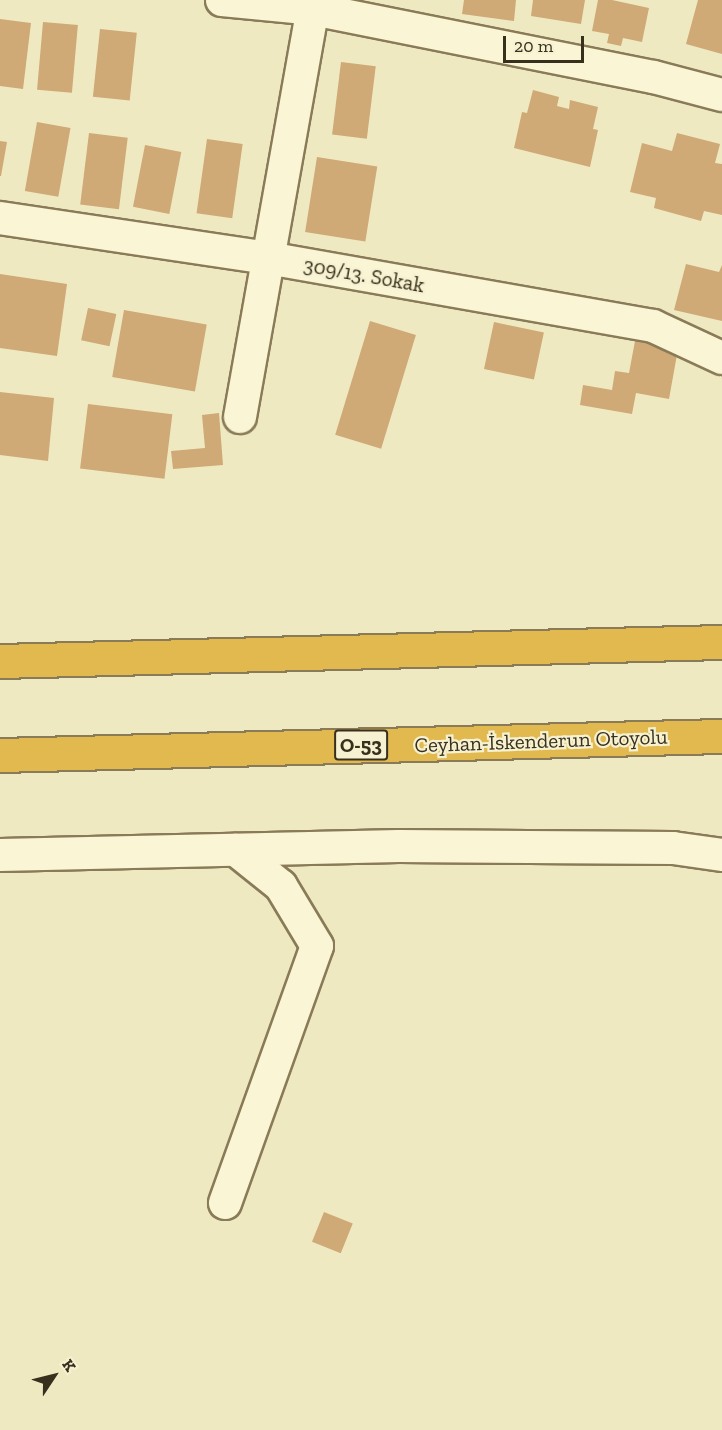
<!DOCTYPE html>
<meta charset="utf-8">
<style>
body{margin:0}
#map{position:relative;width:722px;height:1430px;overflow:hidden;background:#efe9c2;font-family:"Zilla Slab",serif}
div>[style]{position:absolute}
.building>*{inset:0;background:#cfa976;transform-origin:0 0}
.roads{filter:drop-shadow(2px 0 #8a7b58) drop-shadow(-2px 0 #8a7b58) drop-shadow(0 2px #8a7b58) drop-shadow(0 -2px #8a7b58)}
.street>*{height:32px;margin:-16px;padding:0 16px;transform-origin:16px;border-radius:16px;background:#faf5d5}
.highway>*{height:33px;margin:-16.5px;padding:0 16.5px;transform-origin:16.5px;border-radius:16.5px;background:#e1b94f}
span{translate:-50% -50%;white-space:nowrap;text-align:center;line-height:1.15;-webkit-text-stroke:4.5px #f6f2d1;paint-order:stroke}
.shield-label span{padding:2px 4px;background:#f6f2d1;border:2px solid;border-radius:4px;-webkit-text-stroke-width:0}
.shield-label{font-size:20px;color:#392f1d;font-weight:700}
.street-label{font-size:21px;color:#392f1d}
.north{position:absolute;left:24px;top:1346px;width:60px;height:60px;-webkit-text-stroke:4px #f6f2d1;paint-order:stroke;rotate:55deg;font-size:16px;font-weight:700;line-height:24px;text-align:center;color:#392f1d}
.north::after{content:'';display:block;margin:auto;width:21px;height:27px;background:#392f1d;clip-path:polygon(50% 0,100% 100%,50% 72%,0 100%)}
.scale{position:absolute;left:503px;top:36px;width:81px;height:27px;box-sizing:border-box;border:3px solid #392f1d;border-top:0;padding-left:8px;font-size:18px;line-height:21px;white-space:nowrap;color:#392f1d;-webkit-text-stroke:4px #f6f2d1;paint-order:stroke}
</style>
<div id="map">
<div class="building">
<div style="clip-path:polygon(464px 0,516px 0,514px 21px,462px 14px)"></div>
<div style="clip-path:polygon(533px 0,585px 0,581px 24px,531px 16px)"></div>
<div style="clip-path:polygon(598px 0,612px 0,649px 8px,642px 42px,623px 38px,621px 46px,607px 43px,609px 34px,592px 31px)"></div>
<div style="clip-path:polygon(698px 0,722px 0,722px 54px,686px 44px)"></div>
<div style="clip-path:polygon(0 19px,31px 23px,23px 89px,0 86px)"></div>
<div style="left:43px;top:22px;width:35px;height:68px;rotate:5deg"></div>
<div style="left:100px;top:29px;width:37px;height:68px;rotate:6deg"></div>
<div style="left:341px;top:62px;width:35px;height:73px;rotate:7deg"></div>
<div style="clip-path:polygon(533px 90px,559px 97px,557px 106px,569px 109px,570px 100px,598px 107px,593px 129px,598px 130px,590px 167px,514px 148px,522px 112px,527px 113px)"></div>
<div style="left:37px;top:122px;width:34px;height:70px;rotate:10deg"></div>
<div style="left:89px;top:133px;width:39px;height:72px;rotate:7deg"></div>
<div style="clip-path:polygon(677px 133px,720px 144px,715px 163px,722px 164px,722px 215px,704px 211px,701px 221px,654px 208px,656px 198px,630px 192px,642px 143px,672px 151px)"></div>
<div style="left:207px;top:139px;width:36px;height:75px;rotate:8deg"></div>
<div style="clip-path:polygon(0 141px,7px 142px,1px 176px,0 176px)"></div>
<div style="left:145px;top:145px;width:37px;height:63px;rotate:11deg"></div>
<div style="left:317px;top:157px;width:61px;height:76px;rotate:9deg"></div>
<div style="clip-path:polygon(686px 264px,719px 272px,722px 265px,722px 321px,674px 310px)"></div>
<div style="clip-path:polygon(0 274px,67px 284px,57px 356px,0 348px)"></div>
<div style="left:88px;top:308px;width:29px;height:33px;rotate:12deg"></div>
<div style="left:124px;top:310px;width:84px;height:68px;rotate:10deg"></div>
<div style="left:370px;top:321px;width:48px;height:119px;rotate:17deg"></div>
<div style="left:494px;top:322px;width:51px;height:48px;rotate:12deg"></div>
<div style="clip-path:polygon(635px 341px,678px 349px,669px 399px,636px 393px,632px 414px,580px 405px,583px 385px,612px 390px,615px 371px,629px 373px)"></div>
<div style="clip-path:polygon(0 392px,54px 398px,48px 461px,0 455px)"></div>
<div style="left:88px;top:404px;width:85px;height:65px;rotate:7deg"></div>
<div style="clip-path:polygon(219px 413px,223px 465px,173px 469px,171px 451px,205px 448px,202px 415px)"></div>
<div style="left:324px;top:1212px;width:31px;height:32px;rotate:22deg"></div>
</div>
<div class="roads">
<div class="street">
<div style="left:222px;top:0;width:91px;rotate:5.6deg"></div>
<div style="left:313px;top:9px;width:348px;rotate:11.3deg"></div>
<div style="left:654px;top:77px;width:70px;rotate:14.8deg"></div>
<div style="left:0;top:218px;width:271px;rotate:8.5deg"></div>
<div style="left:268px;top:258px;width:391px;rotate:10deg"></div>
<div style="left:653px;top:326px;width:76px;rotate:24.9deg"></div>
<div style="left:240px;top:417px;width:424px;rotate:-79.9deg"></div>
<div style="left:0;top:855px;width:399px;rotate:-1.3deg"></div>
<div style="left:399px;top:846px;width:274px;rotate:0.4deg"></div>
<div style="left:673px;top:848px;width:49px;rotate:8.1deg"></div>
<div style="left:225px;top:1203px;width:273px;rotate:-70.3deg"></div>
<div style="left:317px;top:946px;width:70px;rotate:-121deg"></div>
<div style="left:281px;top:886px;width:58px;rotate:-141.3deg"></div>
</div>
<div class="highway">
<div style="left:0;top:661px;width:722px;rotate:-1.51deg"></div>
<div style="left:0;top:755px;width:722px;rotate:-1.51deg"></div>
</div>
</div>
<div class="shield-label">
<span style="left:361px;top:745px">O-53</span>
</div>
<div class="street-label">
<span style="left:364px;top:275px;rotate:10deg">309/13. Sokak</span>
<span style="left:541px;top:741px;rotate:-2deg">Ceyhan-İskenderun Otoyolu</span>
</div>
<div class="north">K</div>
<div class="scale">20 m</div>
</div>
